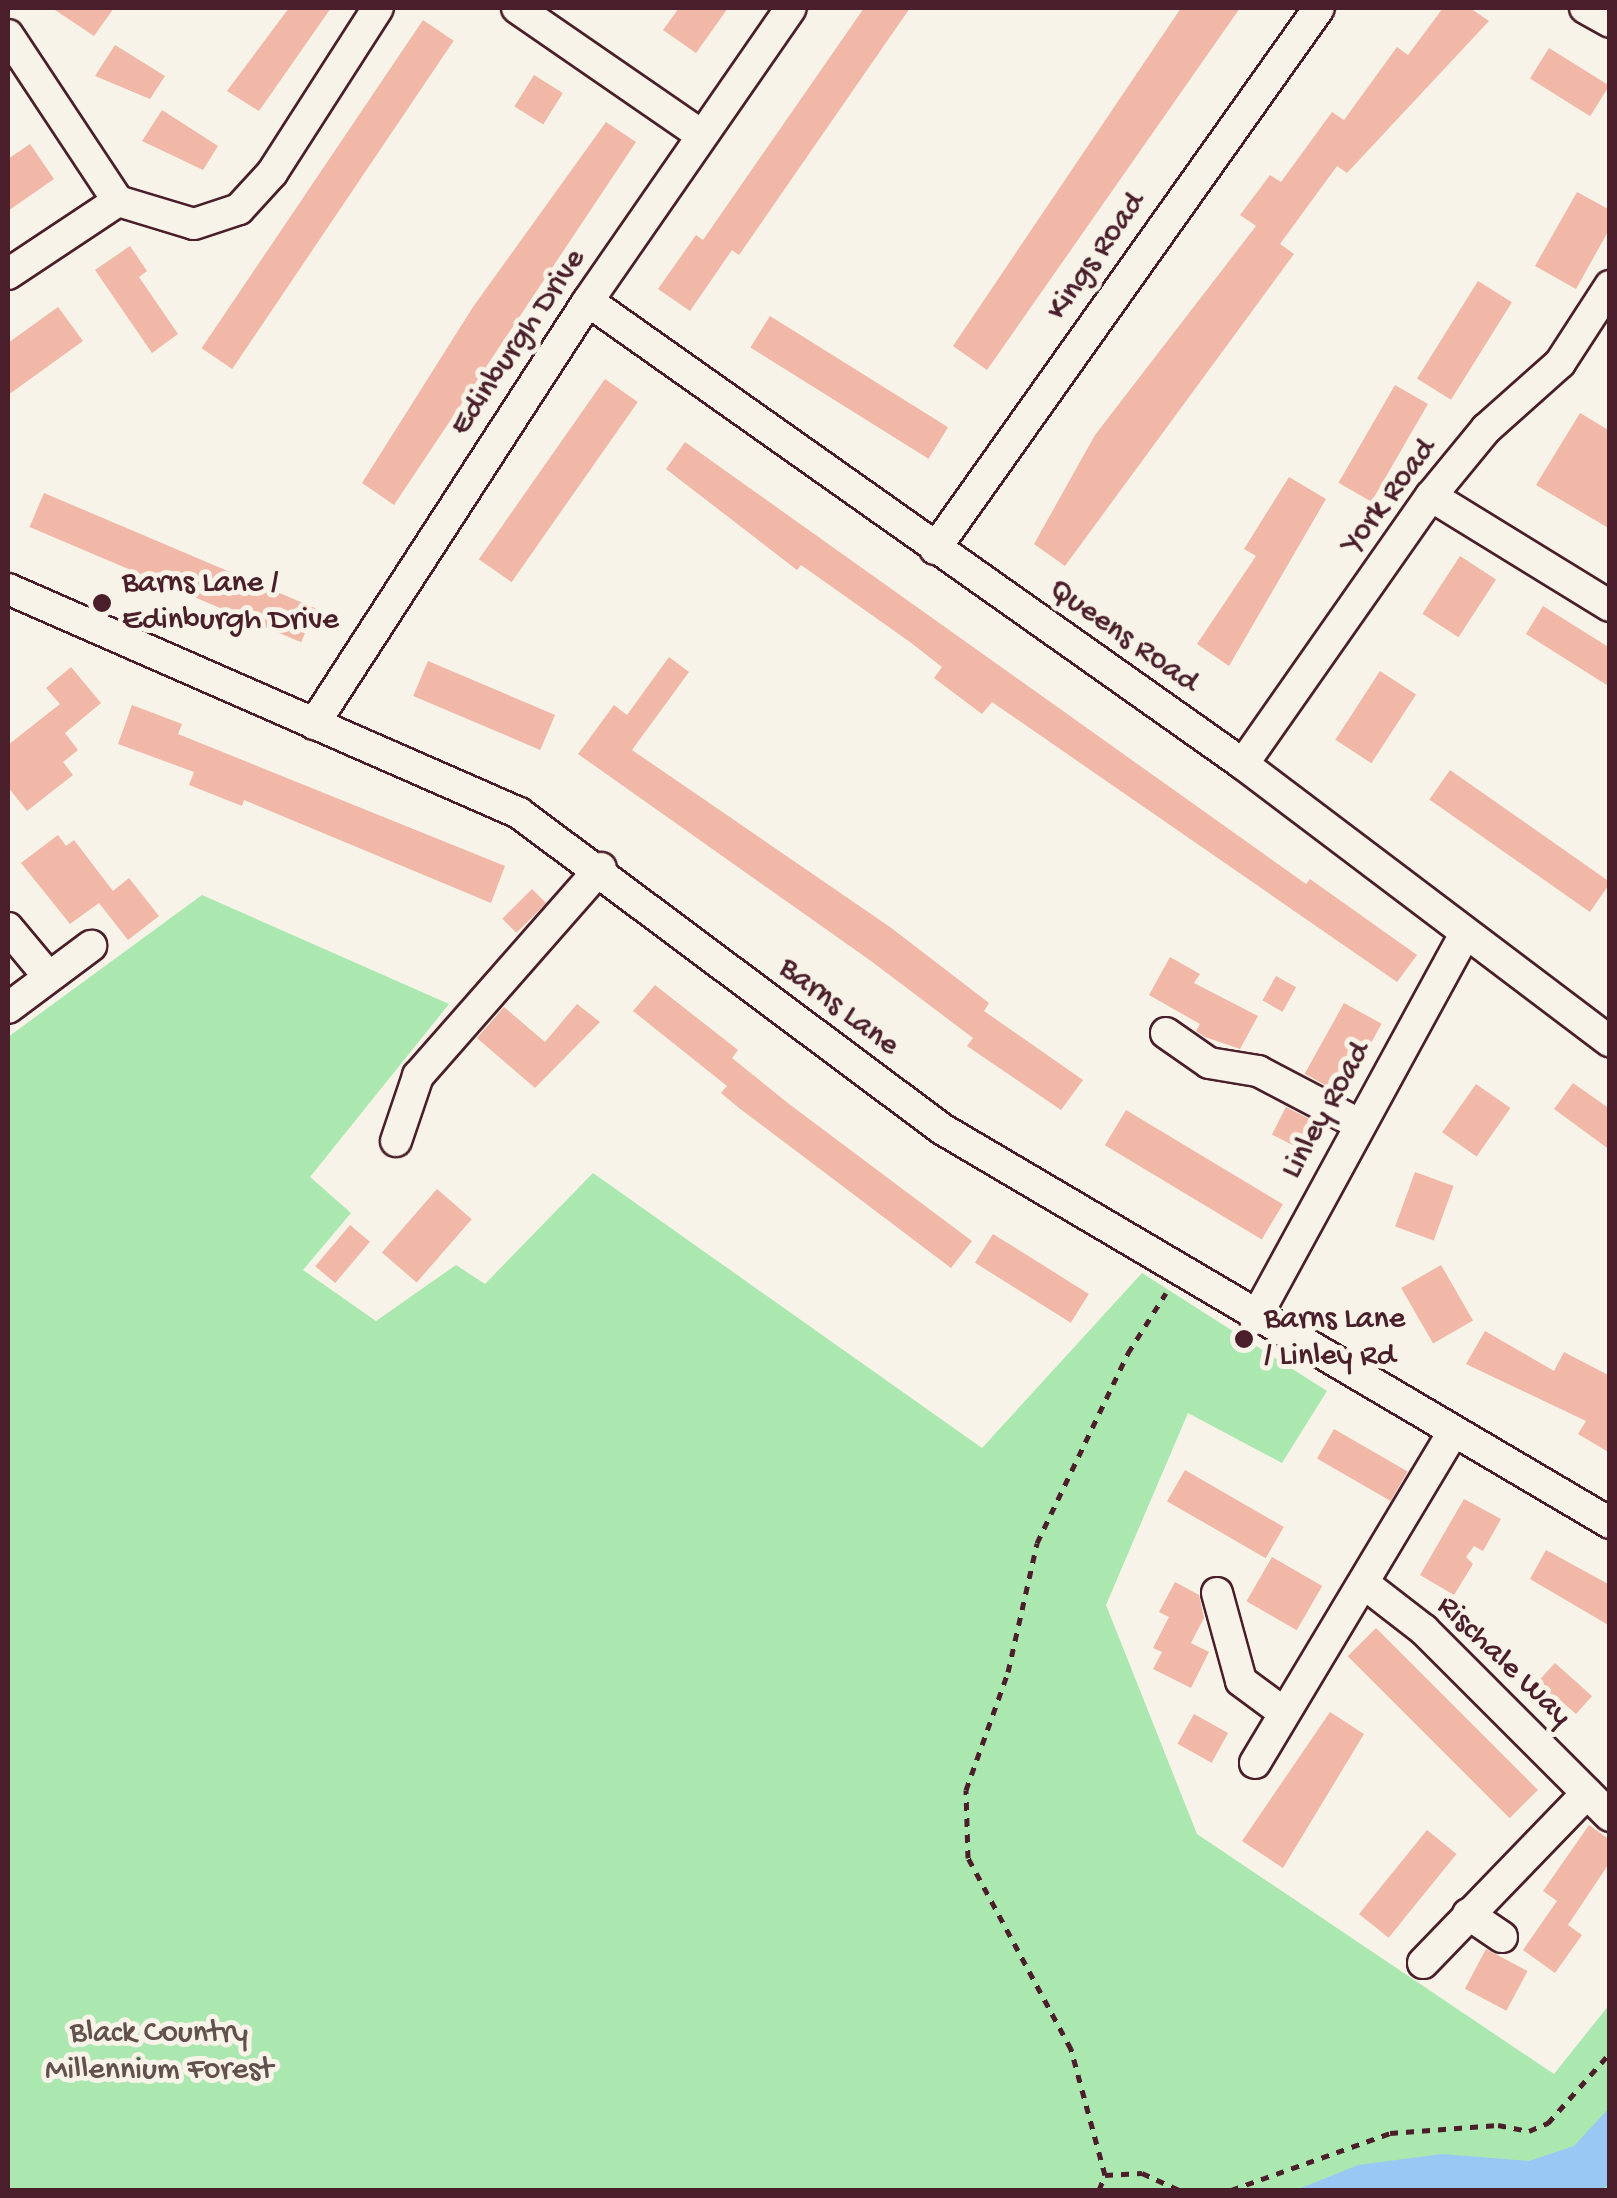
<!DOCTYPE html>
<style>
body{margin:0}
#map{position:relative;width:1617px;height:2198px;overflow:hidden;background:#f7f3e8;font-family:"Gochi Hand",sans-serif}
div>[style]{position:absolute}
.green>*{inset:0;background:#aae8af}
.water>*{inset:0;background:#9ac8f5}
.building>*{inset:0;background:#f1b8a7;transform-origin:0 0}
.path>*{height:5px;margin-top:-2.5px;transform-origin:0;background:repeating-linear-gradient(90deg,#4a1f2b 0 8px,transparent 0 16px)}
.roads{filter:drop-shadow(2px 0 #4a1f2b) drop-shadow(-2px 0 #4a1f2b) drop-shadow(0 2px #4a1f2b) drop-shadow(0 -2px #4a1f2b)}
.minor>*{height:30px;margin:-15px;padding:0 15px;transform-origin:15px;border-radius:15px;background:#f7f3e8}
.dots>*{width:28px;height:28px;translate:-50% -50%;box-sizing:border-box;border:5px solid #f7f3e8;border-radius:50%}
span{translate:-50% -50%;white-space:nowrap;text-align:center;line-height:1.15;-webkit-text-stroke:10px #f7f3e8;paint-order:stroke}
.street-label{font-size:32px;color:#4a1f2b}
.poi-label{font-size:32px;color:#4a1f2b}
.left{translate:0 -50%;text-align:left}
.park-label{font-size:32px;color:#62514c}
.frame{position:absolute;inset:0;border:10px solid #4a1f2b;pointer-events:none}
</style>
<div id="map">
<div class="green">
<div style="clip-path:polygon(202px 895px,449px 1004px,310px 1177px,351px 1213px,303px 1270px,376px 1321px,456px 1265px,485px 1284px,593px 1173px,982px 1448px,1142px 1273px,1327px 1391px,1282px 1463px,1188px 1413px,1106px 1605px,1197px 1834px,1554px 2074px,1609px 2005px,1609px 2190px,8px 2190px,8px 1037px)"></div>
</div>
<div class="water">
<div style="clip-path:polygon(1609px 2108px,1609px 2184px,1601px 2190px,1296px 2190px,1358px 2165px,1442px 2154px,1529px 2161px,1574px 2146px)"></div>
</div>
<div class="building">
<div style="clip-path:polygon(52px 8px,114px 8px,94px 36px)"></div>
<div style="clip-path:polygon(289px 8px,331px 8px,259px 111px,227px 91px)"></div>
<div style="clip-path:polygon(679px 8px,728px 8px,696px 53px,663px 30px)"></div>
<div style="clip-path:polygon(864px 8px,910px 8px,739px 255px,732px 250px,690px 311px,658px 289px,696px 235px,703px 240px)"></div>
<div style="clip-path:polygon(1181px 8px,1240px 8px,987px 370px,953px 346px)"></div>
<div style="clip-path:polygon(1443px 8px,1470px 8px,1489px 21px,1347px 173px,1337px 166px,1280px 244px,1294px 254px,1065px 566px,1034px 544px,1095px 435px,1256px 226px,1240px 215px,1270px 175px,1281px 182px,1332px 112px,1344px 120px,1397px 47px,1408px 55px)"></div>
<div style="left:423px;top:20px;width:37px;height:396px;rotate:34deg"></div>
<div style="clip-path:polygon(115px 45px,165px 76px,150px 99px,95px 76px)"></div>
<div style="left:1549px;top:48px;width:71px;height:36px;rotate:32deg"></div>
<div style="left:534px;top:75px;width:34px;height:37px;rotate:32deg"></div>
<div style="clip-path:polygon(162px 110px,218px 146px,203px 170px,142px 141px)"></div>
<div style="clip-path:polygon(606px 122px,636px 142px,394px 505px,362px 483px,473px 307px)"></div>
<div style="clip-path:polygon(30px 144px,54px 179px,8px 211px,8px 159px)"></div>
<div style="clip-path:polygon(1577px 192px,1610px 210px,1610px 228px,1576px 289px,1535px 266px)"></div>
<div style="clip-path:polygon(130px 246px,147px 271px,139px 277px,178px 334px,152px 353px,95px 270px)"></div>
<div style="left:1478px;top:281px;width:40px;height:115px;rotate:32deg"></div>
<div style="clip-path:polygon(58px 307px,83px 341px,8px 395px,8px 343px)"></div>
<div style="left:770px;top:316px;width:210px;height:37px;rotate:32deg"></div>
<div style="left:605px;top:379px;width:40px;height:220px;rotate:35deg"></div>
<div style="left:1395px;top:385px;width:38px;height:113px;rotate:30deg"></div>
<div style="clip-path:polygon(1580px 413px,1610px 431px,1610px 529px,1536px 485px)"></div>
<div style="clip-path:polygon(685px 442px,1306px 884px,1310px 879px,1417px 955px,1397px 982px,992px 702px,982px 714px,934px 678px,942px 667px,910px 642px,801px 565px,797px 570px,666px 469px)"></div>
<div style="clip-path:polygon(1289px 477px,1326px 499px,1229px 666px,1197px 644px,1256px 556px,1244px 549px)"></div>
<div style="left:44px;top:493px;width:295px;height:37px;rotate:23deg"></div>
<div style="left:1460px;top:556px;width:43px;height:69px;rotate:33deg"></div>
<div style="clip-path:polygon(1543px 606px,1610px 648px,1610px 687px,1526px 634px)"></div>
<div style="clip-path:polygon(669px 657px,689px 672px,632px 750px,890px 927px,989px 1003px,984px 1011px,1083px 1080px,1061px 1110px,967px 1046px,973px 1038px,871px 961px,578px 754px,614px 705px,627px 715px)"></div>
<div style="left:428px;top:661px;width:138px;height:38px;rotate:23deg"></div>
<div style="clip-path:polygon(71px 667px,101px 703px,65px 733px,78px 750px,63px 762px,73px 775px,27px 811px,8px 787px,8px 745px,60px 704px,46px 688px)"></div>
<div style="left:1380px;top:671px;width:43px;height:82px;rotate:33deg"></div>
<div style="clip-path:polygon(132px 705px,182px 724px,178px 734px,505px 866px,491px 903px,244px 800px,242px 806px,189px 785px,194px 772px,118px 744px)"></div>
<div style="left:1450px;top:770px;width:196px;height:36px;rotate:35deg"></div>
<div style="clip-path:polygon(58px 835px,66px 846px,74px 840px,113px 891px,129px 878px,159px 916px,128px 940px,99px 903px,70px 924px,21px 863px)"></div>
<div style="left:532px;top:889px;width:20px;height:42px;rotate:45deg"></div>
<div style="clip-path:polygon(1170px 957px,1200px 974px,1194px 983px,1258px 1016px,1240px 1049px,1205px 1037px,1196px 1031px,1200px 1024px,1149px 995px)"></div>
<div style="left:1276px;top:976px;width:23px;height:28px;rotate:29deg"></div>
<div style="clip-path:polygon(655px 985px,738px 1050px,732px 1058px,789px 1104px,972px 1241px,951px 1268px,739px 1108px,721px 1093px,727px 1086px,633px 1011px)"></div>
<div style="left:1344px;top:1003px;width:43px;height:81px;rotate:29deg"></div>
<div style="clip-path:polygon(577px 1004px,600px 1022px,535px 1088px,477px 1038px,504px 1007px,545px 1042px)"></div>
<div style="clip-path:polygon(1573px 1083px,1610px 1109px,1610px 1150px,1554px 1109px)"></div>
<div style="left:1476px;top:1084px;width:42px;height:59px;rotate:35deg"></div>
<div style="left:1286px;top:1107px;width:44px;height:31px;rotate:27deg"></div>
<div style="left:1126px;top:1110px;width:183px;height:41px;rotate:31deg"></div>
<div style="left:1415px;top:1172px;width:41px;height:58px;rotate:20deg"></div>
<div style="left:437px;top:1189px;width:46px;height:84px;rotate:41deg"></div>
<div style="left:350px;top:1225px;width:26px;height:54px;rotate:40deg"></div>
<div style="left:993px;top:1234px;width:113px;height:34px;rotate:32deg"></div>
<div style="left:1441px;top:1265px;width:64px;height:46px;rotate:60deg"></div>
<div style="clip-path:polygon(1485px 1331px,1554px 1371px,1564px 1352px,1610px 1376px,1610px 1453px,1578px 1434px,1586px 1421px,1466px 1364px)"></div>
<div style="left:1334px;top:1429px;width:85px;height:34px;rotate:30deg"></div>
<div style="left:1185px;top:1470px;width:114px;height:36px;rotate:30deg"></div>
<div style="clip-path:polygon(1464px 1499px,1501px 1519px,1483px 1551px,1474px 1546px,1466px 1557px,1473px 1564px,1454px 1595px,1420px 1575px)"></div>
<div style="clip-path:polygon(1546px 1550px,1610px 1585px,1610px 1626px,1530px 1579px)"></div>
<div style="left:1272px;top:1557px;width:58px;height:51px;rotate:30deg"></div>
<div style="clip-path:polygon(1175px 1582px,1199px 1595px,1204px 1618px,1191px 1643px,1209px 1652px,1191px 1688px,1153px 1669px,1162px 1652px,1153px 1648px,1169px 1617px,1159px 1612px)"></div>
<div style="left:1376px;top:1628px;width:229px;height:40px;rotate:45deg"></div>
<div style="clip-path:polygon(1555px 1663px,1592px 1696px,1576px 1714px,1560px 1700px,1552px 1709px,1530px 1690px)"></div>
<div style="clip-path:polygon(1330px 1712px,1364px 1734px,1283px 1868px,1242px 1841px)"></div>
<div style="left:1194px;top:1714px;width:39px;height:34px;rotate:29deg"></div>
<div style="clip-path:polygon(1589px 1825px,1610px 1840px,1610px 1862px,1568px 1925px,1582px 1935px,1555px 1973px,1523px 1950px,1557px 1901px,1543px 1891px)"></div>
<div style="left:1427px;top:1830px;width:38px;height:108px;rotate:39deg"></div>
<div style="left:1486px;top:1949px;width:47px;height:45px;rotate:28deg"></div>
</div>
<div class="path">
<div style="left:1105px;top:2175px;width:37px;rotate:-3deg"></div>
<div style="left:1142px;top:2173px;width:41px;rotate:24.7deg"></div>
<div style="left:1099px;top:2190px;width:16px;rotate:-68deg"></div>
<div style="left:1105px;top:2175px;width:131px;rotate:-105.1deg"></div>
<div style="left:1071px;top:2049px;width:217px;rotate:-118.3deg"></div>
<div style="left:968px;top:1858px;width:68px;rotate:-91.7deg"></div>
<div style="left:966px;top:1790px;width:125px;rotate:-70.4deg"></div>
<div style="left:1008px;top:1672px;width:132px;rotate:-77.3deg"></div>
<div style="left:1037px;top:1543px;width:211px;rotate:-64.4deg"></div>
<div style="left:1128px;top:1353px;width:71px;rotate:-57.7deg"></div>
<div style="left:1231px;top:2190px;width:169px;rotate:-19.7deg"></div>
<div style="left:1390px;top:2133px;width:108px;rotate:-4.2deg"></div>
<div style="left:1498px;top:2125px;width:32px;rotate:11deg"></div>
<div style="left:1529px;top:2131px;width:21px;rotate:-23deg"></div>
<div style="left:1548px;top:2123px;width:94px;rotate:-48.5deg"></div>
</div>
<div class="roads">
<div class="minor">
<div style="left:517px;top:8px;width:224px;rotate:34.6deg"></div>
<div style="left:1585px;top:8px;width:29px;rotate:29deg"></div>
<div style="left:8px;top:35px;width:199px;rotate:56.5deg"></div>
<div style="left:118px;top:201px;width:79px;rotate:16.8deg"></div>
<div style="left:194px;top:224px;width:47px;rotate:-18.4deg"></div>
<div style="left:239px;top:209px;width:49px;rotate:-47.5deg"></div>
<div style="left:272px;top:173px;width:196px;rotate:-57.3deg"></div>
<div style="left:8px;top:274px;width:132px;rotate:-33.6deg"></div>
<div style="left:588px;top:301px;width:802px;rotate:35.26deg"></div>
<div style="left:1243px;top:764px;width:460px;rotate:37.1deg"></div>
<div style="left:1431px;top:496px;width:210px;rotate:31.6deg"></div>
<div style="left:935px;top:549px;width:663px;rotate:-54.63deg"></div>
<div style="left:8px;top:589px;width:558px;rotate:23.67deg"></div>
<div style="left:519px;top:813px;width:528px;rotate:36.76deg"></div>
<div style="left:942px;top:1129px;width:776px;rotate:30.53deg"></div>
<div style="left:314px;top:724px;width:504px;rotate:-57.07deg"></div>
<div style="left:588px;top:301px;width:356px;rotate:-55.3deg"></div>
<div style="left:1243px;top:764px;width:327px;rotate:-55deg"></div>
<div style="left:1431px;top:496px;width:87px;rotate:-50.6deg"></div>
<div style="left:1486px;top:429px;width:99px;rotate:-41.7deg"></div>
<div style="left:1560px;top:363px;width:92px;rotate:-57deg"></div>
<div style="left:8px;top:928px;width:62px;rotate:50.2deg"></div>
<div style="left:8px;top:1008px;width:104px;rotate:-36.8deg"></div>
<div style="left:1166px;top:1033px;width:52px;rotate:34.9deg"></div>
<div style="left:1209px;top:1063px;width:50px;rotate:9.3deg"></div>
<div style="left:1258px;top:1071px;width:114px;rotate:27.7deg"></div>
<div style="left:396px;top:1141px;width:69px;rotate:-71.3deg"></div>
<div style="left:418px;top:1076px;width:277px;rotate:-48.7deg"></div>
<div style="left:1255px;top:1319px;width:434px;rotate:-61.4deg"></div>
<div style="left:1366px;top:1585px;width:73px;rotate:37.8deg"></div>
<div style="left:1424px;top:1630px;width:263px;rotate:45deg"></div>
<div style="left:1217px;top:1593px;width:91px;rotate:74.7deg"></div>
<div style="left:1241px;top:1681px;width:52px;rotate:36.4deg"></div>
<div style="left:1255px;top:1763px;width:383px;rotate:-59.1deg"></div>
<div style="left:1468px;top:1914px;width:41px;rotate:34.1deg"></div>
<div style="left:1423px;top:1963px;width:236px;rotate:-46deg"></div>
</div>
</div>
<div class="dots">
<div style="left:102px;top:603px;background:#4a1f2b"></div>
<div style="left:1244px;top:1339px;background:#4a1f2b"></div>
</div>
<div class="street-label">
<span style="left:1097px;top:257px;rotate:-55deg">Kings Road</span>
<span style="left:519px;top:343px;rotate:-56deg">Edinburgh Drive</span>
<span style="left:1390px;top:497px;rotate:-53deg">York Road</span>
<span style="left:1123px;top:637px;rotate:35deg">Queens Road</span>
<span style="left:838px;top:1008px;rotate:37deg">Barns Lane</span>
<span style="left:1327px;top:1111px;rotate:-61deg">Linley Road</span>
<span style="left:1503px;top:1662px;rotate:44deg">Rischale Way</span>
</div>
<div class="poi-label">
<span class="left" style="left:122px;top:603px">Barns Lane /<br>Edinburgh Drive</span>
<span class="left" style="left:1264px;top:1339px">Barns Lane<br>/ Linley Rd</span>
</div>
<div class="park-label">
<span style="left:159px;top:2053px">Black Country<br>Millennium Forest</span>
</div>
<div class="frame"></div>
</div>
